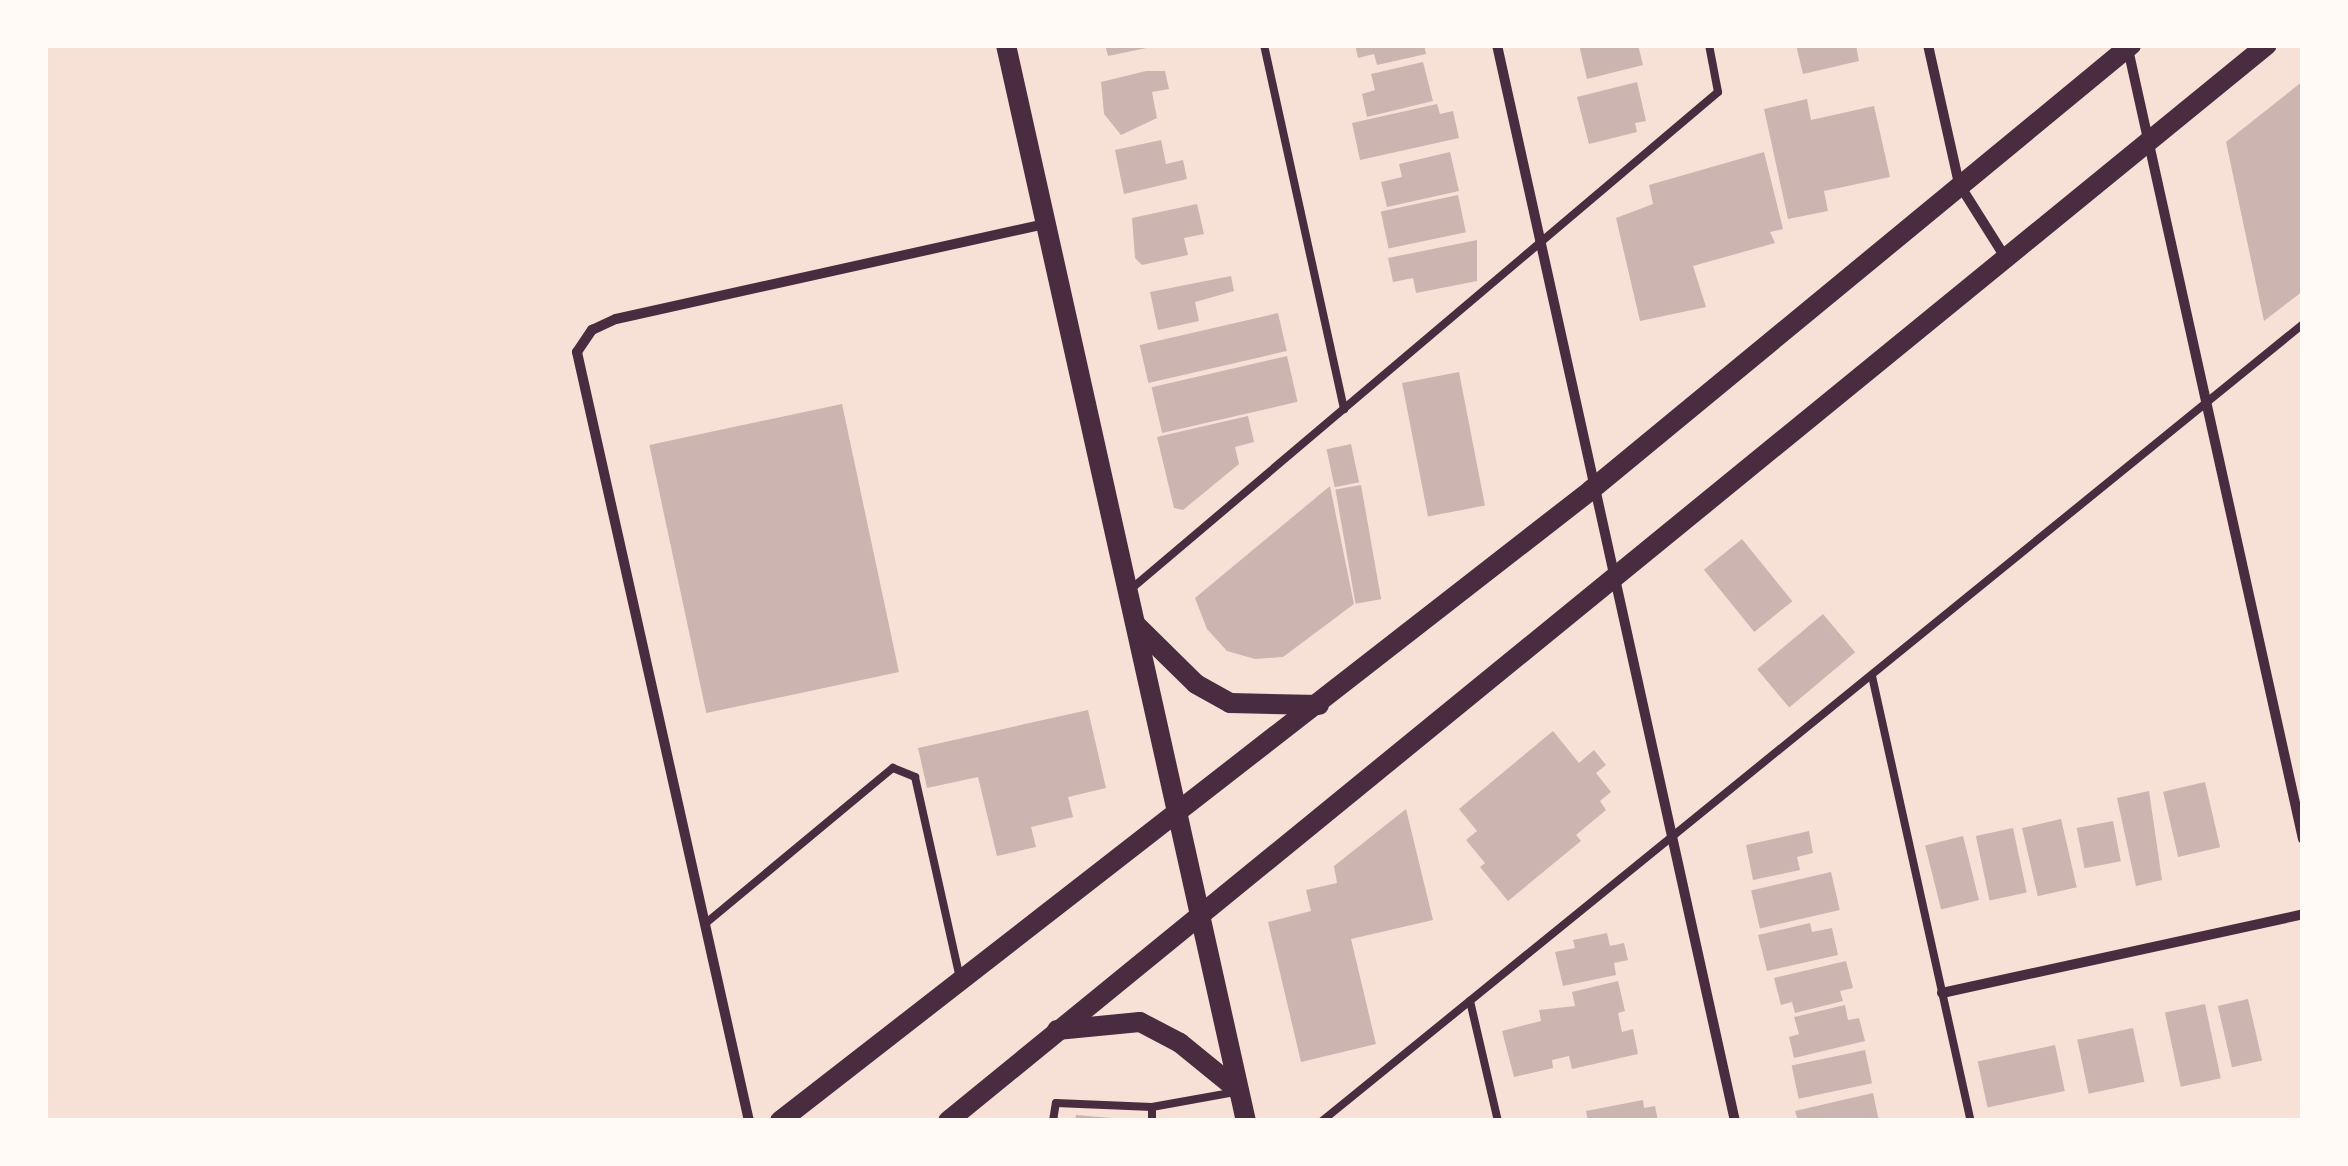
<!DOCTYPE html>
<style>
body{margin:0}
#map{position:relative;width:2348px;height:1166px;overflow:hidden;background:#f7e1d7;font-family:"Open Sans",sans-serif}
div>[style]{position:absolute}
.building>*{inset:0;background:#ccb4b1;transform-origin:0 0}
.service>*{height:8px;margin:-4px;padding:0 4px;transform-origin:4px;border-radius:4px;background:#4a2c40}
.minor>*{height:10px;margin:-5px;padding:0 5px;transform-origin:5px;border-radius:5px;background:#4a2c40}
.secondary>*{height:20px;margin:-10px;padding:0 10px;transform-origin:10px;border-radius:10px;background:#4a2c40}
span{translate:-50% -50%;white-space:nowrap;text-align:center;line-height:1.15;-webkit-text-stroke:10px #fffaf5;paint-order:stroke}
.frame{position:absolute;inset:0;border:48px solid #fffaf5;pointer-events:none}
</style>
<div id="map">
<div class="building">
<div style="clip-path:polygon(1105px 45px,1151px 45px,1151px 47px,1108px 56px)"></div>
<div style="clip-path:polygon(1355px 45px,1424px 45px,1426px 54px,1377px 65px,1374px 54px,1358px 58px)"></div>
<div style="clip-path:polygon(1579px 45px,1638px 45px,1643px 65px,1587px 79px)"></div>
<div style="clip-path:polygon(1796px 45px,1856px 45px,1859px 61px,1803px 74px)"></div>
<div style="clip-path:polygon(1423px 62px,1433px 101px,1367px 117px,1362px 94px,1375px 90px,1371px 74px)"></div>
<div style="clip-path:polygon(1146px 71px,1165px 71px,1169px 89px,1152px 92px,1157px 118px,1121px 135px,1104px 114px,1101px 82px)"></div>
<div style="clip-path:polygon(2303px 81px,2303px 291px,2264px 321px,2226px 142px)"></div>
<div style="clip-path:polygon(1637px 82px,1646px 121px,1635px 123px,1637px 132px,1589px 144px,1577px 97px)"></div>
<div style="clip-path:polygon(1807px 99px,1811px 120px,1874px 106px,1890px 177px,1824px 191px,1828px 211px,1788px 219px,1764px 109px)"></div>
<div style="clip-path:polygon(1437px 104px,1440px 114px,1453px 111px,1459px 138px,1360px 160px,1352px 123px)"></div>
<div style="clip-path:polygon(1161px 140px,1166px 164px,1183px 160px,1187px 179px,1124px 194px,1115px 150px)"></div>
<div style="clip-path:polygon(1450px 152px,1459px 191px,1387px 207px,1381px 182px,1402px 177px,1399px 164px)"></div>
<div style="clip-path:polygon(1764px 152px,1783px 229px,1770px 232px,1775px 243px,1693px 266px,1706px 307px,1640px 321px,1616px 218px,1653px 204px,1649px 185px)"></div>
<div style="left:1458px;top:195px;width:38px;height:79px;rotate:78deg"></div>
<div style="clip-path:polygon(1197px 204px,1204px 234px,1184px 238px,1188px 255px,1142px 265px,1135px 258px,1132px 218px)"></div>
<div style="clip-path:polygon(1477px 240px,1477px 281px,1416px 293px,1413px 278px,1393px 282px,1388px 258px)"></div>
<div style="clip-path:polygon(1231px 276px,1234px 291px,1195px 302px,1199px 321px,1158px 330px,1150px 292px)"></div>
<div style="left:1278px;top:313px;width:39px;height:142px;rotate:77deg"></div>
<div style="left:1287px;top:356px;width:47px;height:139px;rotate:77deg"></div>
<div style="left:1459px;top:372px;width:136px;height:58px;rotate:79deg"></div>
<div style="left:842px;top:404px;width:274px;height:197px;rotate:78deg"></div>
<div style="clip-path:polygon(1248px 416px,1254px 442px,1235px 447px,1239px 464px,1183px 510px,1174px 508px,1157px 437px)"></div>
<div style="left:1351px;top:444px;width:39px;height:25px;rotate:78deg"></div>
<div style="left:1361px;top:485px;width:116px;height:26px;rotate:80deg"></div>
<div style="clip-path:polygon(1330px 486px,1354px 604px,1283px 657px,1255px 659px,1227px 651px,1207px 629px,1195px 598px)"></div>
<div style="left:1742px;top:539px;width:80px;height:49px;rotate:51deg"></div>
<div style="left:1823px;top:614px;width:50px;height:86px;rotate:50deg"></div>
<div style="clip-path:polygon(1088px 710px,1106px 788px,1068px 797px,1073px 817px,1031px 827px,1036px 847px,997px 856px,978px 777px,927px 788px,918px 748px)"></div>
<div style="clip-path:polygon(1553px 731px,1579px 763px,1594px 750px,1606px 765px,1596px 773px,1611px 792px,1600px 801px,1606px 810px,1576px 835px,1581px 841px,1508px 901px,1480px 867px,1485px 863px,1466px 840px,1477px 831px,1459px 809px)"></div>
<div style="left:2205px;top:782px;width:67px;height:43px;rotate:77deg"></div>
<div style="clip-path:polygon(2149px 791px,2162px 880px,2136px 886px,2117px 798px)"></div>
<div style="clip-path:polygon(1406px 809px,1433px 920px,1351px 939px,1376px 1044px,1301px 1062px,1268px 922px,1311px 911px,1306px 890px,1337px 883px,1334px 866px)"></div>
<div style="left:2061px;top:819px;width:70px;height:40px;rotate:77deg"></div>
<div style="left:2113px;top:821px;width:41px;height:37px;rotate:79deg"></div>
<div style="left:2013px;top:828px;width:66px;height:38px;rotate:78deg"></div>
<div style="clip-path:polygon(1809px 831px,1813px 853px,1797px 857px,1800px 870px,1753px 880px,1746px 845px)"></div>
<div style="left:1963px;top:836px;width:66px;height:39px;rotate:76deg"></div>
<div style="left:1831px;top:872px;width:39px;height:82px;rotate:77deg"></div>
<div style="clip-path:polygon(1810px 923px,1812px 932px,1832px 928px,1838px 955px,1767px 971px,1758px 935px)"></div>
<div style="clip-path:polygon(1607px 933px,1610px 946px,1624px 943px,1628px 960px,1614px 963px,1616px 975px,1563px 986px,1555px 952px,1575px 948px,1573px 940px)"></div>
<div style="clip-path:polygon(1846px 961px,1853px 988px,1840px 991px,1843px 1001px,1795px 1013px,1792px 1002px,1781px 1005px,1774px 978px)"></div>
<div style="clip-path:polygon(1618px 981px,1625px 1011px,1618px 1013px,1622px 1032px,1633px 1029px,1638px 1054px,1572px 1069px,1569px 1056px,1552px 1060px,1553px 1068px,1514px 1077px,1502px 1031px,1541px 1021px,1539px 1010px,1575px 1006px,1572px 992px)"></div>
<div style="left:2248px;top:999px;width:63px;height:31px;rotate:77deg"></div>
<div style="left:2205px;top:1004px;width:76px;height:41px;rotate:78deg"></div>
<div style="clip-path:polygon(1845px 1005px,1848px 1020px,1859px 1018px,1865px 1041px,1794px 1058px,1789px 1037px,1799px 1034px,1794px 1017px)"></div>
<div style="left:2133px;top:1028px;width:55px;height:57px;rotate:78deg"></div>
<div style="left:2055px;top:1045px;width:47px;height:79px;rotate:78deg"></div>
<div style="left:1865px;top:1050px;width:34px;height:75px;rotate:78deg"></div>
<div style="clip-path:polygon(1873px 1093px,1879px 1121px,1798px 1121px,1795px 1111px)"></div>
<div style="clip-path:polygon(1643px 1100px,1644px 1108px,1655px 1106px,1658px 1121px,1588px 1121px,1586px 1111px)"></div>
<div style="clip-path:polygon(1076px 1115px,1112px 1118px,1111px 1121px,1075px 1121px)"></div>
</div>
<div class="service">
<div style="left:1264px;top:45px;width:373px;rotate:77.6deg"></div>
<div style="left:1131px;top:589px;width:769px;rotate:-40.25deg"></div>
<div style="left:1718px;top:92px;width:48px;rotate:-100.8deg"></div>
<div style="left:1872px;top:676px;width:456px;rotate:77.5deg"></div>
<div style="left:706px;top:923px;width:243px;rotate:-39.7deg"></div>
<div style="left:893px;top:768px;width:24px;rotate:22deg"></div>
<div style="left:915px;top:777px;width:207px;rotate:77.4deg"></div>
<div style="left:1470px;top:1001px;width:123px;rotate:76.9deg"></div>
<div style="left:1053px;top:1121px;width:18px;rotate:-81deg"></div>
<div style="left:1056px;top:1103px;width:96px;rotate:2.4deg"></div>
<div style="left:1152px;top:1121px;width:14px;rotate:-90deg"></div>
<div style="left:1152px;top:1107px;width:84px;rotate:-10.2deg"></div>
<div style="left:1322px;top:1121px;width:1264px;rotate:-39.09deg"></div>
</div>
<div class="minor">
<div style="left:1497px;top:45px;width:1102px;rotate:77.53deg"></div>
<div style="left:1928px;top:45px;width:142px;rotate:77.4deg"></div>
<div style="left:1959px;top:184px;width:86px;rotate:57.8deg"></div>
<div style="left:2128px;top:49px;width:809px;rotate:77.51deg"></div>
<div style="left:1942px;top:993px;width:370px;rotate:-12.3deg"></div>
<div style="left:749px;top:1121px;width:788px;rotate:-102.61deg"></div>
<div style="left:577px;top:352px;width:27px;rotate:-56deg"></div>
<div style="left:592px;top:330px;width:26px;rotate:-25deg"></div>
<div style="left:616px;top:319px;width:440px;rotate:-12.5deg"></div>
</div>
<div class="secondary">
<div style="left:1006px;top:45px;width:1102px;rotate:77.43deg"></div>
<div style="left:1136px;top:625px;width:84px;rotate:44.5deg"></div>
<div style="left:1196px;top:684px;width:39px;rotate:29deg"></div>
<div style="left:1230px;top:703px;width:89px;rotate:1.3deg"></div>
<div style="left:1057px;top:1030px;width:83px;rotate:-5.5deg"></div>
<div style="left:1140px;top:1022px;width:45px;rotate:27.7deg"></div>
<div style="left:1180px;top:1043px;width:76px;rotate:39.1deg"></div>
<div style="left:780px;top:1121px;width:1028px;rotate:-37.88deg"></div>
<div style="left:1591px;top:490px;width:700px;rotate:-39.49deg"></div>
<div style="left:948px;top:1121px;width:1702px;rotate:-39.21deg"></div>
</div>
<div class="frame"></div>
</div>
